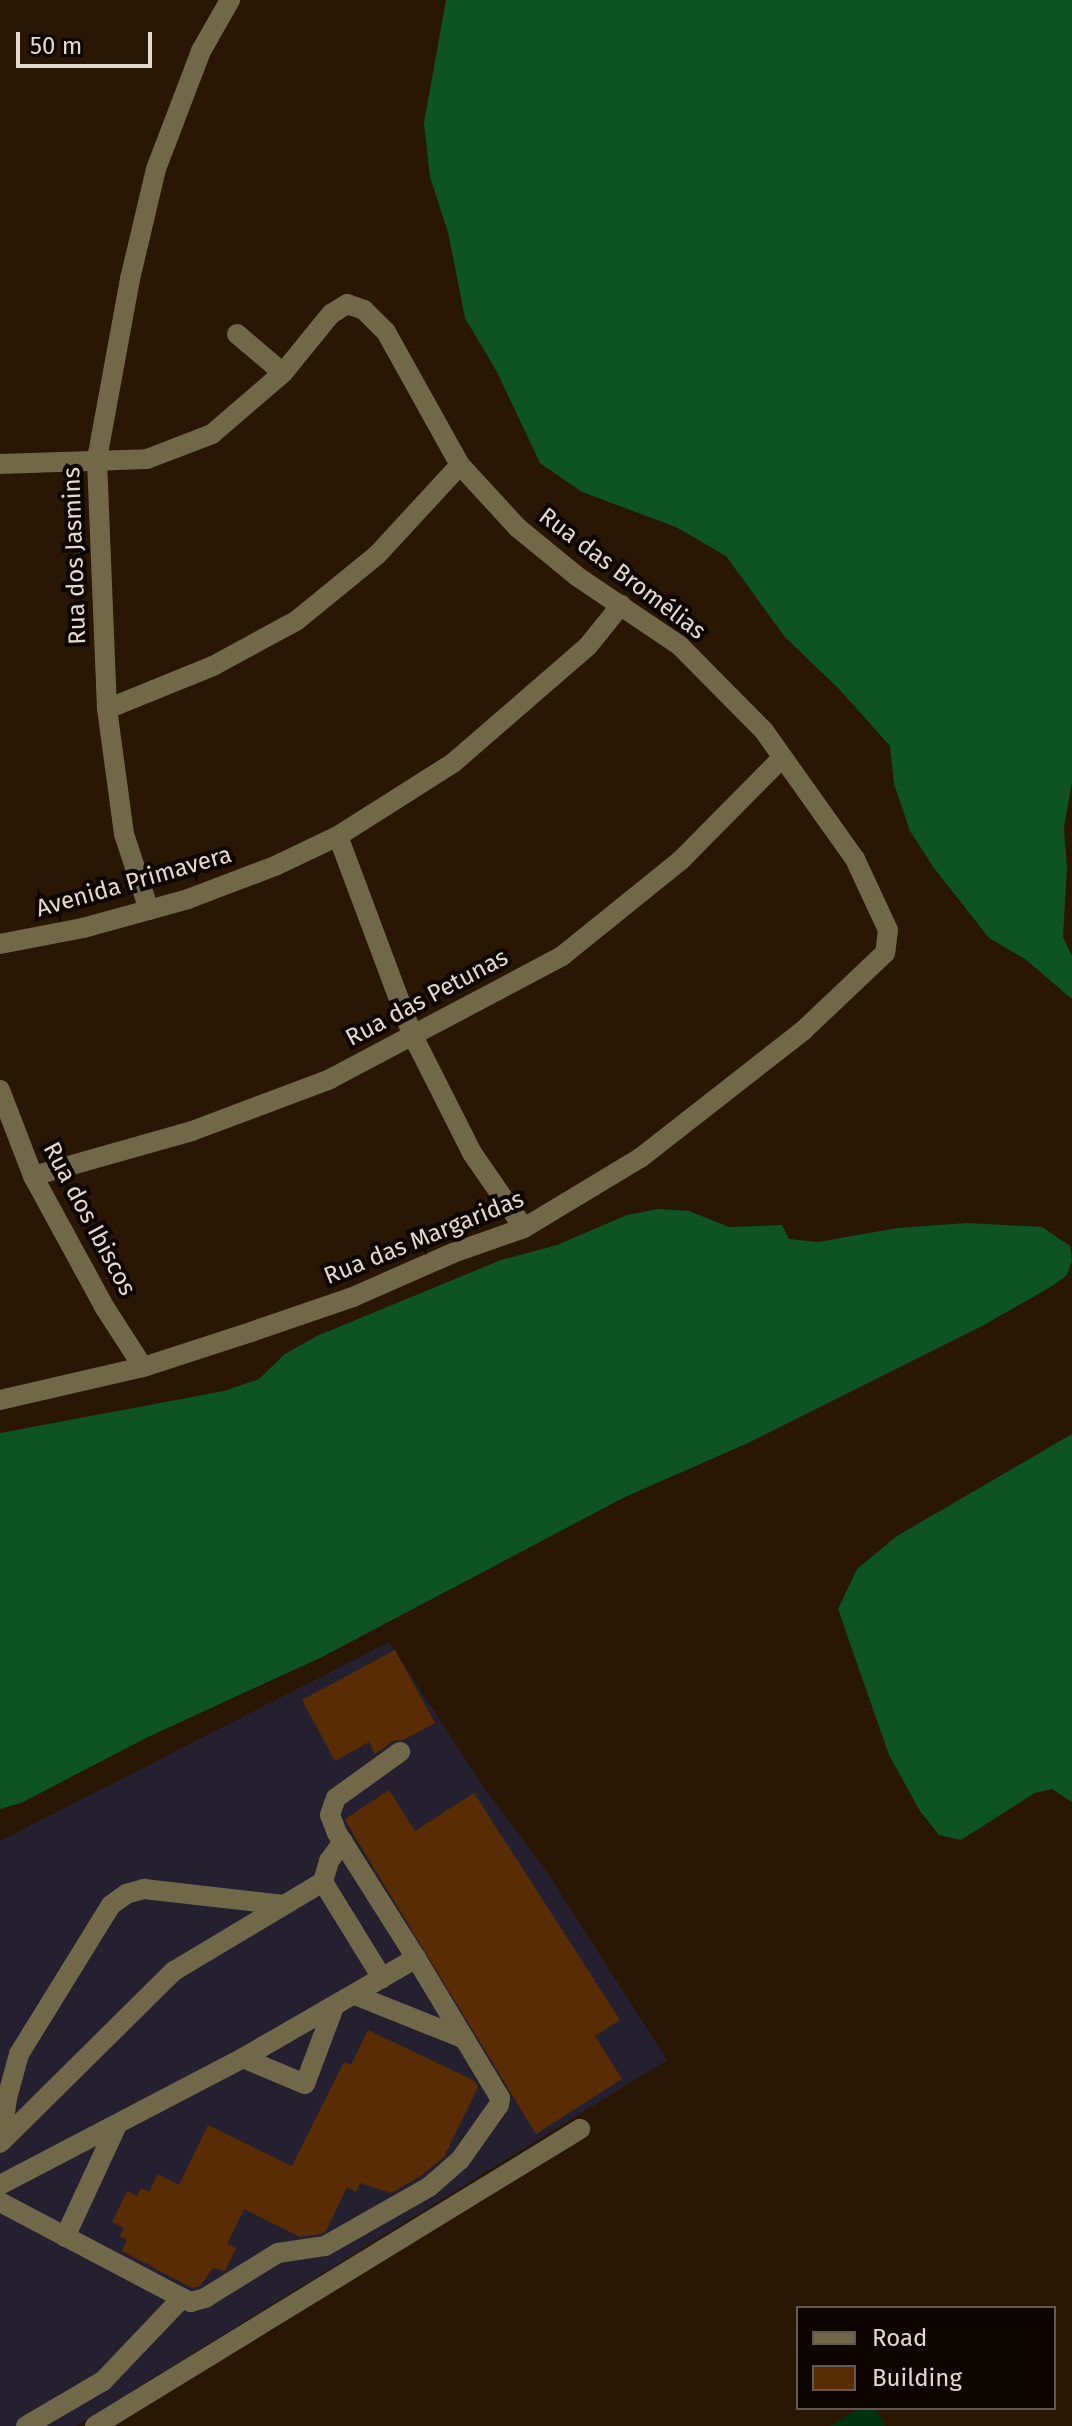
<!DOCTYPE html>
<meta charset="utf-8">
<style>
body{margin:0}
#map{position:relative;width:1072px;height:2426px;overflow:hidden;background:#291704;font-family:"Fira Sans",sans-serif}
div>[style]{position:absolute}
.commercial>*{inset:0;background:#242030}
.green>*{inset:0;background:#00320e}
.forest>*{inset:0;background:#0d5422}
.building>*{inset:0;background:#592c03}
.minor>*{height:20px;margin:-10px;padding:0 10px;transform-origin:10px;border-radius:10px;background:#716849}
span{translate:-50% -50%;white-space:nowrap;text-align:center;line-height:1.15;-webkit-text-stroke:8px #0c0501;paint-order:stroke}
.street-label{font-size:24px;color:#e5d8cc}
.legend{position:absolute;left:796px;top:2306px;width:260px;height:104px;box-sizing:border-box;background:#0c0501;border:2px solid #635952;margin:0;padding:10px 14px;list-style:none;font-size:24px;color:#e5d8cc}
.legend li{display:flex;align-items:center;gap:16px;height:40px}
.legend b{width:40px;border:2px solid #635952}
.scale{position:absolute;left:16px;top:32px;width:136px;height:36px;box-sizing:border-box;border:4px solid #e5d8cc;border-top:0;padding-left:10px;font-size:24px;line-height:28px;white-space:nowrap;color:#e5d8cc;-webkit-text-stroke:6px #0c0501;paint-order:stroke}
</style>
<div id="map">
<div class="commercial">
<div style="clip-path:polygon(389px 1642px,485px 1789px,547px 1872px,667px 2060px,76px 2426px,0 2426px,0 1841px)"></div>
</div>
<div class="green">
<div style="clip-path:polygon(859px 2408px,875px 2408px,886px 2426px,830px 2426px)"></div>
</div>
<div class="forest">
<div style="clip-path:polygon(446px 0,1072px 0,1072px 781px,1064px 828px,1067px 868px,1063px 937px,1072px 956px,1072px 999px,1025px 959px,989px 938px,934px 868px,910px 831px,894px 784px,890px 746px,840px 690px,785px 637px,726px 556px,676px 527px,582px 492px,540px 463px,497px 372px,465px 318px,448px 232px,430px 177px,424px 123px)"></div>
<div style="clip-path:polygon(658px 1209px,689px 1211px,729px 1227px,782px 1225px,789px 1239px,818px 1242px,898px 1228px,967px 1223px,1042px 1227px,1070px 1246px,1072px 1260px,1067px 1275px,1052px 1286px,984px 1325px,748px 1443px,623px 1498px,322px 1657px,148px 1737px,21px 1803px,0 1809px,0 1433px,224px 1391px,259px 1379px,285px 1354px,317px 1336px,501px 1260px,557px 1245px,627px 1215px)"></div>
<div style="clip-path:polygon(1072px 1434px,1072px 1802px,1052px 1789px,1035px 1793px,961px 1840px,939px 1835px,920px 1811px,889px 1755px,838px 1609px,857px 1569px,897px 1536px)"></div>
</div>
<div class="building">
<div style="clip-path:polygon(395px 1650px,435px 1723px,403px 1740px,393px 1741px,375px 1754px,369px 1742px,335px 1761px,302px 1700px)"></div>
<div style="clip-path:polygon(389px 1790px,415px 1831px,474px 1793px,620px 2020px,595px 2036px,622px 2079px,536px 2134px,349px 1827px,345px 1819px)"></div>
<div style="clip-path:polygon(368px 2030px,475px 2081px,478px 2087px,444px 2157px,421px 2176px,391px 2193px,360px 2183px,356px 2192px,347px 2187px,326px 2231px,321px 2234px,300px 2237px,244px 2209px,227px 2244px,236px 2248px,225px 2271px,213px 2268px,200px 2286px,192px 2288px,122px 2251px,127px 2240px,120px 2236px,124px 2228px,112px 2222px,127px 2191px,137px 2196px,141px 2188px,149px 2192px,158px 2174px,179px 2185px,208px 2125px,292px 2166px,344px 2062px,351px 2065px)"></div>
</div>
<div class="minor">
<div style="left:237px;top:334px;width:60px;rotate:40.3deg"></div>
<div style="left:0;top:464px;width:147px;rotate:-1.9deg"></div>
<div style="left:147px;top:459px;width:70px;rotate:-21deg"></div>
<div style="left:212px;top:434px;width:94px;rotate:-40.7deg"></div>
<div style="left:283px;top:373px;width:76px;rotate:-50.9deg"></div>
<div style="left:331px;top:314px;width:19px;rotate:-32deg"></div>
<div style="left:347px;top:304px;width:18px;rotate:19deg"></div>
<div style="left:364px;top:310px;width:31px;rotate:45deg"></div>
<div style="left:386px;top:332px;width:152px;rotate:60.9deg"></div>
<div style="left:460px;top:465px;width:86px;rotate:47.4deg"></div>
<div style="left:518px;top:528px;width:77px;rotate:39.2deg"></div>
<div style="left:578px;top:577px;width:122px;rotate:34deg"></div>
<div style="left:679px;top:645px;width:121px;rotate:45.3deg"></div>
<div style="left:764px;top:731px;width:157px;rotate:54.6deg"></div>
<div style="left:855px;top:859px;width:78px;rotate:65.1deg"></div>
<div style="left:888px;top:930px;width:23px;rotate:97deg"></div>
<div style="left:885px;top:953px;width:112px;rotate:136.5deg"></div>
<div style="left:804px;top:1030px;width:208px;rotate:142deg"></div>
<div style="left:640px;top:1158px;width:135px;rotate:148.9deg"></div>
<div style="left:524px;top:1228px;width:75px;rotate:160.6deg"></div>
<div style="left:453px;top:1253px;width:109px;rotate:156.3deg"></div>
<div style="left:353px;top:1297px;width:108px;rotate:161.1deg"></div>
<div style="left:251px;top:1332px;width:114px;rotate:162deg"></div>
<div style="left:143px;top:1367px;width:147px;rotate:167deg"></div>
<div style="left:107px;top:709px;width:114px;rotate:-22.1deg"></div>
<div style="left:213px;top:666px;width:94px;rotate:-28.5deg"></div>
<div style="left:296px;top:621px;width:104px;rotate:-39.2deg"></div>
<div style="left:377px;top:555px;width:122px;rotate:-47.3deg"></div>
<div style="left:338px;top:836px;width:211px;rotate:69.5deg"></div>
<div style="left:412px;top:1034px;width:133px;rotate:63.2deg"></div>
<div style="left:472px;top:1153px;width:91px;rotate:55.3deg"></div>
<div style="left:149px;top:910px;width:80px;rotate:-108.2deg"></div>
<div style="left:124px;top:834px;width:126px;rotate:-97.7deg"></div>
<div style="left:107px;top:709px;width:250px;rotate:-92.3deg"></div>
<div style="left:97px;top:459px;width:183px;rotate:-79.6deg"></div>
<div style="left:130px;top:279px;width:113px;rotate:-76.7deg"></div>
<div style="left:156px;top:169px;width:126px;rotate:-69.1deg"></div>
<div style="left:201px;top:51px;width:59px;rotate:-60.4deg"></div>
<div style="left:0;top:944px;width:85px;rotate:-10.9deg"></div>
<div style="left:83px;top:928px;width:109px;rotate:-15.4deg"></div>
<div style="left:188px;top:899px;width:93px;rotate:-20.8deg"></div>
<div style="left:275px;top:866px;width:70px;rotate:-25.5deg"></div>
<div style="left:338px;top:836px;width:136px;rotate:-32.4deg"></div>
<div style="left:453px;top:763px;width:179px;rotate:-40.9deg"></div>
<div style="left:588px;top:646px;width:53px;rotate:-51.2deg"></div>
<div style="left:0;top:1090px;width:92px;rotate:69deg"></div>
<div style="left:33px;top:1176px;width:150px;rotate:61.4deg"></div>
<div style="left:105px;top:1308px;width:70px;rotate:57.2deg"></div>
<div style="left:33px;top:1176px;width:165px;rotate:-15.8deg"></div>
<div style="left:192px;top:1131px;width:147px;rotate:-20.6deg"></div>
<div style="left:330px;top:1079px;width:263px;rotate:-27.9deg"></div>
<div style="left:562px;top:956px;width:153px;rotate:-38.9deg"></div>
<div style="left:681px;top:860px;width:144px;rotate:-45.3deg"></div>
<div style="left:323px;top:1882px;width:113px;rotate:58.4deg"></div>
<div style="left:355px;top:1995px;width:118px;rotate:21.8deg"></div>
<div style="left:243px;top:2058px;width:67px;rotate:22.8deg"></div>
<div style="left:305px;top:2084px;width:82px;rotate:-69.4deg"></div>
<div style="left:1px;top:2141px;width:43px;rotate:-82.1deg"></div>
<div style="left:7px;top:2098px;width:46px;rotate:-74.7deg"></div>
<div style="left:19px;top:2054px;width:175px;rotate:-58.3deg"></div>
<div style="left:111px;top:1905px;width:19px;rotate:-36deg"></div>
<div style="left:126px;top:1894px;width:19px;rotate:-16deg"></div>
<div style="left:144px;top:1889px;width:141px;rotate:6.5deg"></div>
<div style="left:0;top:2143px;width:245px;rotate:-44.7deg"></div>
<div style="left:174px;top:1971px;width:174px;rotate:-30.9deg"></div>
<div style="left:323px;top:1882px;width:22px;rotate:-74deg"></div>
<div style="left:329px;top:1861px;width:24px;rotate:-54deg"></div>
<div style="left:0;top:2185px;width:274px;rotate:-27.6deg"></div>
<div style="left:243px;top:2058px;width:200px;rotate:-30deg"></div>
<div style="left:416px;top:1958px;width:148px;rotate:-122.3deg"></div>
<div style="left:337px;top:1833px;width:19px;rotate:-111deg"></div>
<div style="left:330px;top:1815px;width:18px;rotate:-71deg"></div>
<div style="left:336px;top:1798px;width:79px;rotate:-35.7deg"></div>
<div style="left:0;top:2202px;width:206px;rotate:27.8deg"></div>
<div style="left:182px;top:2298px;width:115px;rotate:133.6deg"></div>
<div style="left:103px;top:2381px;width:89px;rotate:149.7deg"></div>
<div style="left:65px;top:2237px;width:123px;rotate:-65.1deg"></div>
<div style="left:182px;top:2298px;width:10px;rotate:24deg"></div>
<div style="left:191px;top:2302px;width:15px;rotate:-16deg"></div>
<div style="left:205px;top:2298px;width:86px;rotate:-31.7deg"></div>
<div style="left:278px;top:2253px;width:48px;rotate:-8.5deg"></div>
<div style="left:325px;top:2246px;width:120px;rotate:-29.6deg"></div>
<div style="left:429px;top:2187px;width:41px;rotate:-41.1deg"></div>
<div style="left:460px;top:2160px;width:67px;rotate:-54.7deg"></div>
<div style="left:499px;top:2105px;width:7px;rotate:-82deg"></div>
<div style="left:500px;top:2098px;width:163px;rotate:-121deg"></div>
<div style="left:95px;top:2426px;width:569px;rotate:-31.48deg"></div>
</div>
<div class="street-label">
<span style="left:75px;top:556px;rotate:-92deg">Rua dos Jasmins</span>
<span style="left:622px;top:574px;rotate:37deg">Rua das Bromélias</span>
<span style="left:134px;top:882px;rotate:-16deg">Avenida Primavera</span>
<span style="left:427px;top:998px;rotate:-28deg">Rua das Petunas</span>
<span style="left:89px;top:1219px;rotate:62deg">Rua dos Ibiscos</span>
<span style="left:424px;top:1238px;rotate:-22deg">Rua das Margaridas</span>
</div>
<ul class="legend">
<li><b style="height:10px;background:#716849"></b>Road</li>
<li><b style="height:22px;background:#592c03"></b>Building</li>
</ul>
<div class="scale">50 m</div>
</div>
